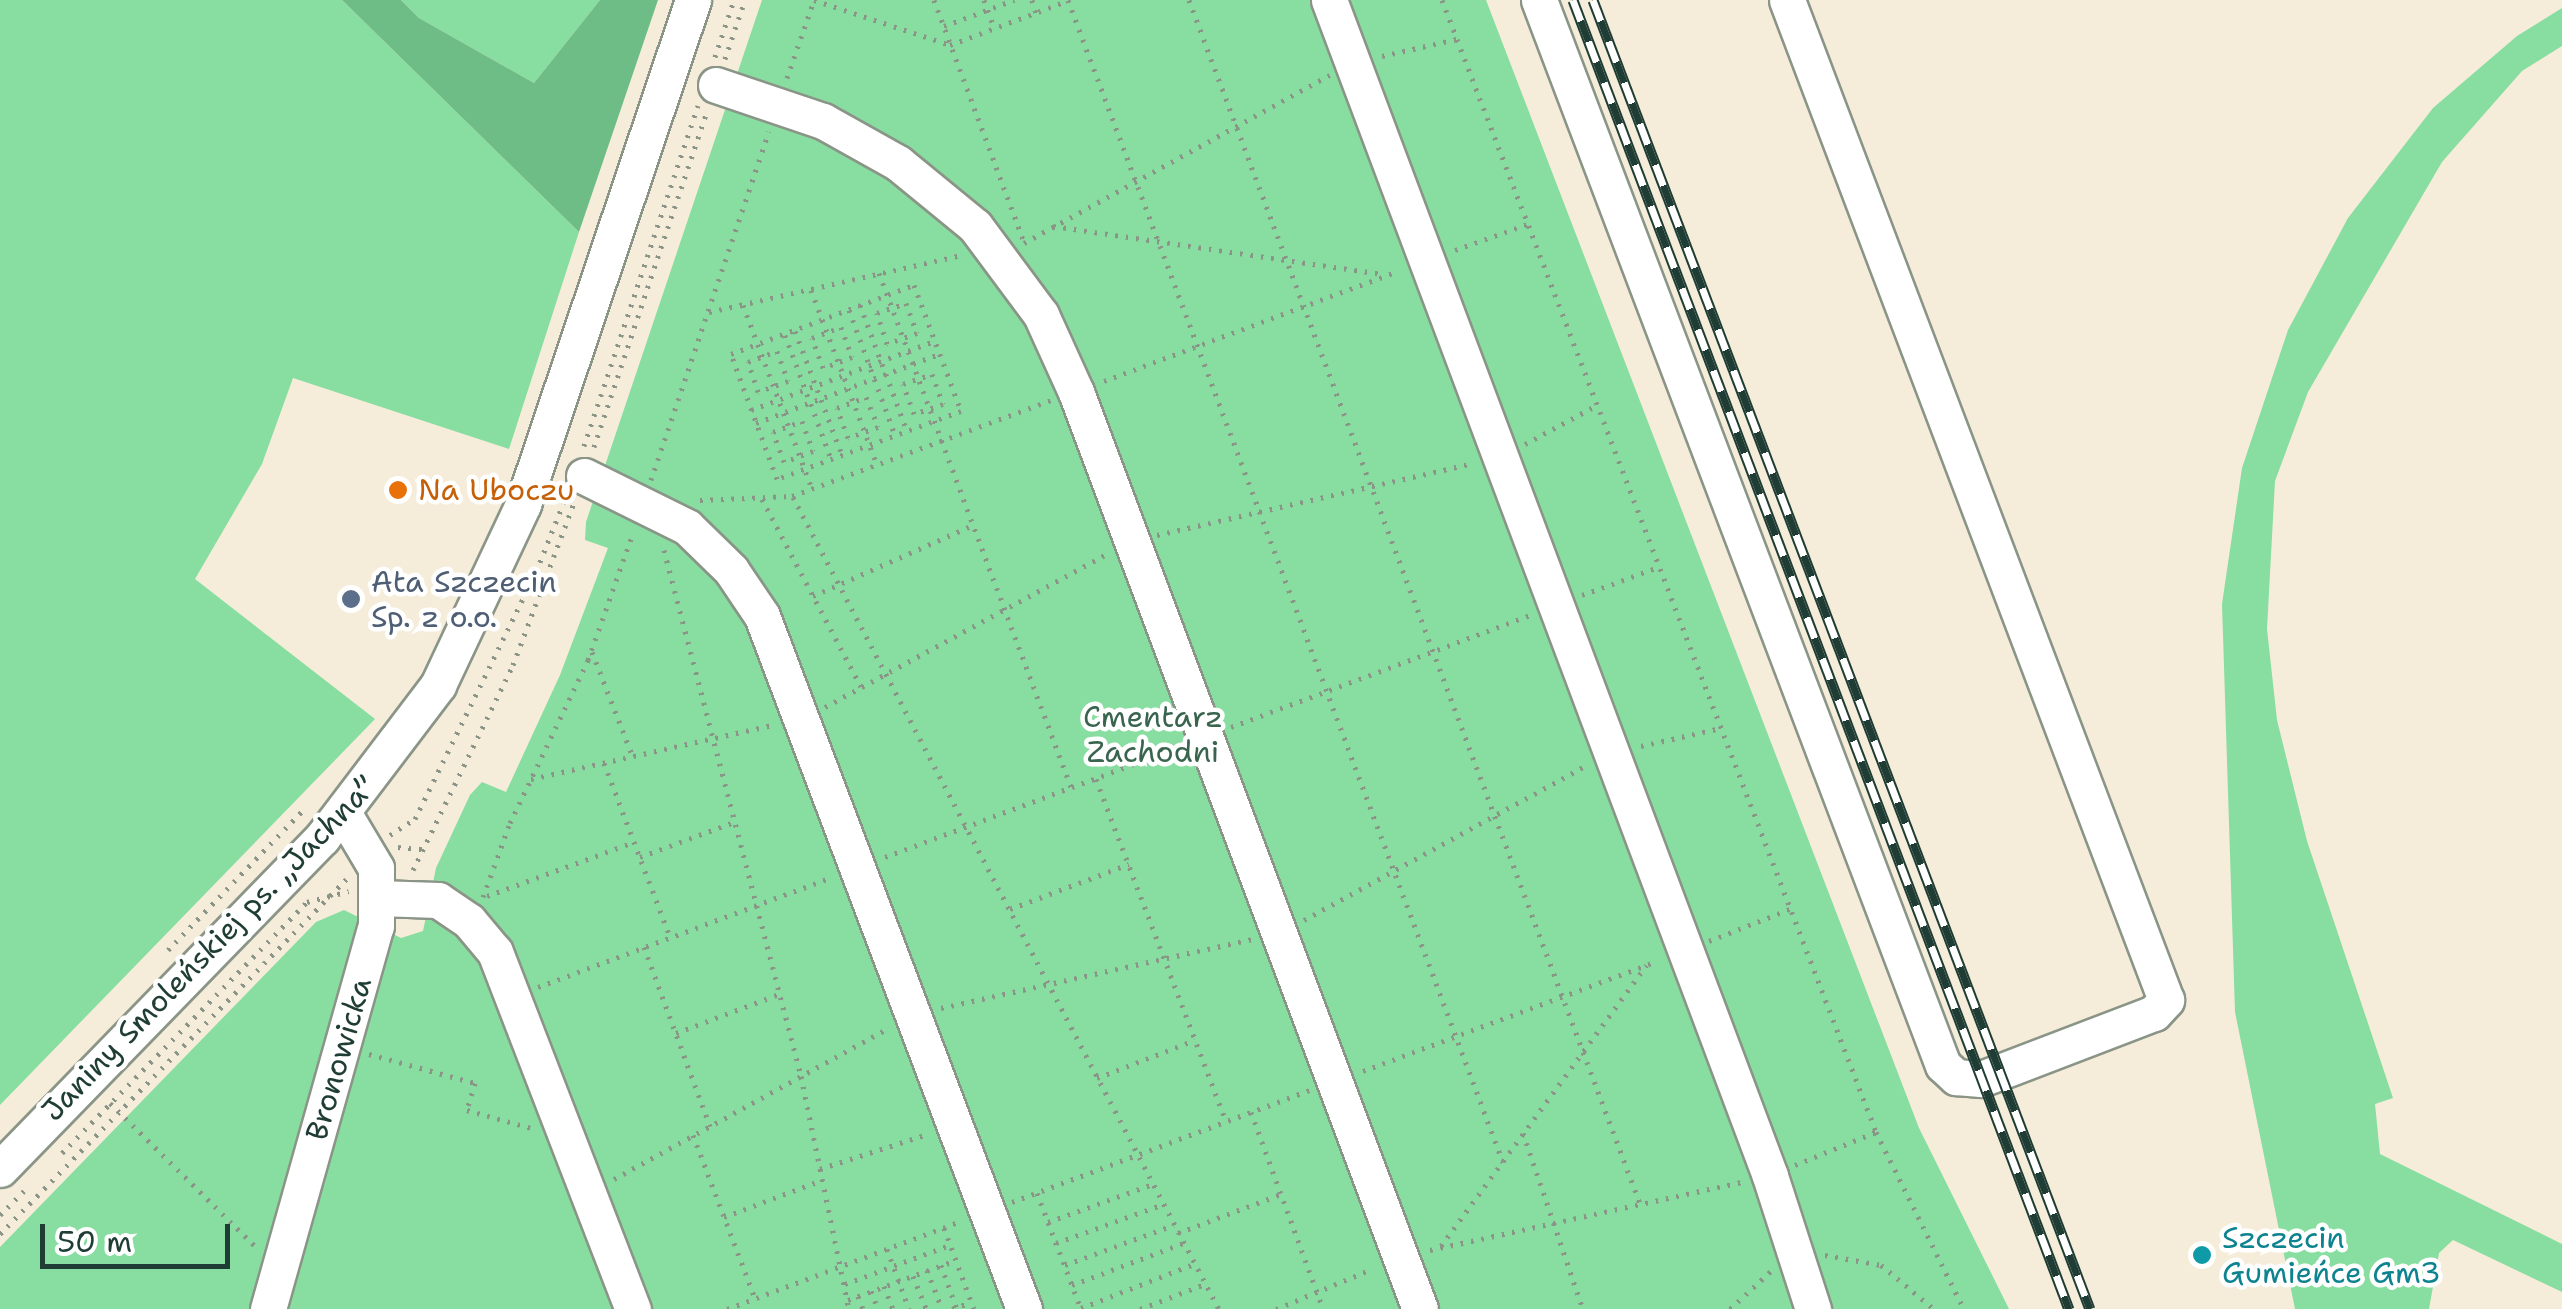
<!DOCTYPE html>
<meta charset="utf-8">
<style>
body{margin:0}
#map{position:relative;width:2562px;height:1309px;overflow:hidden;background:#f5edda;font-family:"Shantell Sans",sans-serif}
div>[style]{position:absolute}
.green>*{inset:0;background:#88dda0}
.forest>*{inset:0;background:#6ebc86}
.path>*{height:5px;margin-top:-2.5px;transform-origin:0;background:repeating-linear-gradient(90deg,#8a9587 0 2.5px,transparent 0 10.5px)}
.roads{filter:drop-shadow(2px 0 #8a9587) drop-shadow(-2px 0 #8a9587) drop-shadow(0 2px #8a9587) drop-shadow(0 -2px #8a9587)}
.minor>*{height:35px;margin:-17.5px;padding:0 17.5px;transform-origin:17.5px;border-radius:17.5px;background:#fff}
.rail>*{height:11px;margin-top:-5.5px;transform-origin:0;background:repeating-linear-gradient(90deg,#fff 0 22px,#1f3d34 0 44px);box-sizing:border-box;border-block:2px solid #1f3d34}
.dots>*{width:28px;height:28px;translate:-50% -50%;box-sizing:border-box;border:5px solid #fff;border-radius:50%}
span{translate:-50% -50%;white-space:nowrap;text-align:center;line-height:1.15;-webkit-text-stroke:9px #fff;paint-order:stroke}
.food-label{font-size:30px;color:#c56008}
.left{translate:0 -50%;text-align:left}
.service-label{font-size:30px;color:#4e5e75}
.park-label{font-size:30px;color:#39654f}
.street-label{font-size:30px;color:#1f3d34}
.culture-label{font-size:30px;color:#0d838f}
.scale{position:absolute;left:40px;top:1224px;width:190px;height:45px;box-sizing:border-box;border:5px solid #1f3d34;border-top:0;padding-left:12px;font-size:30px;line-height:35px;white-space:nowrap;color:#1f3d34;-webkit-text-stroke:8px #fff;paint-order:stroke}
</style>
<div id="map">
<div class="green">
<div style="clip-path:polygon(0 0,342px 0,579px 232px,509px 449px,293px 378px,262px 464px,195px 579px,375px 719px,0 1105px)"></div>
<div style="clip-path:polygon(401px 0,600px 0,534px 83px,419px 18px)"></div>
<div style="clip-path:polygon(762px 0,1486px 0,1919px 1128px,2009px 1309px,0 1309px,0 1247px,316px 922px,344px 910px,401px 938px,423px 931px,436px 868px,470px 795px,482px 782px,506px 792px,560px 675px,608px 548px,585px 540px,586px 522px)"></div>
<div style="clip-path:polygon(2562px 8px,2562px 46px,2522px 71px,2442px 162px,2308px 392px,2275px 481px,2267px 629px,2277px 720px,2307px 841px,2393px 1098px,2375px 1104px,2380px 1154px,2562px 1244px,2562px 1292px,2453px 1240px,2439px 1253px,2429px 1309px,2295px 1309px,2235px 1012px,2222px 604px,2242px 468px,2288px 330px,2348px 218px,2433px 108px,2517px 36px)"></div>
</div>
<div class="forest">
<div style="clip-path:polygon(342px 0,401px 0,419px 18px,534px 83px,600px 0,658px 0,579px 232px)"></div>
</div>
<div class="path">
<div style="left:814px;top:0;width:143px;rotate:18.3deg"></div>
<div style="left:950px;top:45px;width:125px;rotate:-20.6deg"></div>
<div style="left:934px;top:0;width:255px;rotate:69.6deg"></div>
<div style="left:984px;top:0;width:30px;rotate:70deg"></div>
<div style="left:1032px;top:0;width:14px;rotate:73deg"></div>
<div style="left:1068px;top:0;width:1241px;rotate:69.48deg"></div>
<div style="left:1189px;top:0;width:1286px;rotate:69.46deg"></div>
<div style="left:1442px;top:0;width:1212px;rotate:69.02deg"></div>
<div style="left:1876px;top:1132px;width:198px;rotate:63.6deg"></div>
<div style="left:944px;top:26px;width:75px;rotate:-20.4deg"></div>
<div style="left:1382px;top:56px;width:77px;rotate:-12.8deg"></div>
<div style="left:715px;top:57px;width:60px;rotate:-71.6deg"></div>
<div style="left:725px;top:59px;width:62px;rotate:-71.3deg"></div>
<div style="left:787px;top:78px;width:83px;rotate:-70.9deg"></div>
<div style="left:1053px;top:226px;width:333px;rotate:8.3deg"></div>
<div style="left:1024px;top:243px;width:349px;rotate:-28.8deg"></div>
<div style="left:1455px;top:250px;width:77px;rotate:-19.6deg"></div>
<div style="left:879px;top:273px;width:549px;rotate:69.52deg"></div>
<div style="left:914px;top:285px;width:134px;rotate:69.5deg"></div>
<div style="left:961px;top:411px;width:196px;rotate:159.7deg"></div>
<div style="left:777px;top:479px;width:133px;rotate:-110.2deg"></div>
<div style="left:731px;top:354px;width:196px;rotate:-20.7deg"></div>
<div style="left:811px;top:290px;width:187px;rotate:69.3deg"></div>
<div style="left:906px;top:303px;width:32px;rotate:70deg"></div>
<div style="left:917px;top:333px;width:32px;rotate:160deg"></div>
<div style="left:887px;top:344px;width:33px;rotate:-108deg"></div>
<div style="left:877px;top:313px;width:31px;rotate:-19deg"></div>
<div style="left:743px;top:305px;width:197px;rotate:69.4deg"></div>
<div style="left:860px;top:305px;width:134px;rotate:69.5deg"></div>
<div style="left:849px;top:310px;width:133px;rotate:69.8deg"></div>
<div style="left:709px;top:312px;width:259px;rotate:-12.7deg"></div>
<div style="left:841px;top:327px;width:32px;rotate:70deg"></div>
<div style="left:852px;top:357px;width:31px;rotate:159deg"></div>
<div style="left:823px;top:368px;width:32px;rotate:-110deg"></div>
<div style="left:812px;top:338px;width:31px;rotate:-21deg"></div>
<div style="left:795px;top:331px;width:133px;rotate:69.2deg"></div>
<div style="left:785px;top:335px;width:132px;rotate:69.6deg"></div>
<div style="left:777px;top:351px;width:32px;rotate:70deg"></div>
<div style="left:788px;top:381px;width:32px;rotate:160deg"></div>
<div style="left:758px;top:392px;width:32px;rotate:-108deg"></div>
<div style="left:748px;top:362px;width:31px;rotate:-21deg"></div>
<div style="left:932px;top:374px;width:32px;rotate:70deg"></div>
<div style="left:943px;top:404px;width:31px;rotate:161deg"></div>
<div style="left:914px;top:414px;width:32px;rotate:-110deg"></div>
<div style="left:903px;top:384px;width:31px;rotate:-19deg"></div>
<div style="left:1104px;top:381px;width:314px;rotate:-20.5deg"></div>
<div style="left:866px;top:397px;width:32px;rotate:68deg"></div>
<div style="left:878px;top:427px;width:32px;rotate:160deg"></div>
<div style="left:848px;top:438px;width:32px;rotate:-110deg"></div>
<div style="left:837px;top:408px;width:31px;rotate:-21deg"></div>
<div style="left:751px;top:410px;width:197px;rotate:-20.6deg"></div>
<div style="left:802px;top:421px;width:32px;rotate:70deg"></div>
<div style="left:813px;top:451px;width:31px;rotate:159deg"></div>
<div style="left:784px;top:462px;width:32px;rotate:-110deg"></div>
<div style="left:773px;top:432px;width:31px;rotate:-21deg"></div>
<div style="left:756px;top:423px;width:197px;rotate:-20.6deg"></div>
<div style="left:1525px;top:444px;width:82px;rotate:-28.4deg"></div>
<div style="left:584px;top:446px;width:359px;rotate:-71.5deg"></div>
<div style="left:594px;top:447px;width:354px;rotate:-71.4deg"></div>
<div style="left:651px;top:480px;width:368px;rotate:-71.3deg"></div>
<div style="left:793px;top:497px;width:917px;rotate:62.32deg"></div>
<div style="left:762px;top:499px;width:212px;rotate:62.2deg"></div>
<div style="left:700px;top:500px;width:92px;rotate:-2.5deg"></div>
<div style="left:792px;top:496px;width:276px;rotate:-20.3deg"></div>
<div style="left:1157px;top:535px;width:324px;rotate:-12.8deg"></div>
<div style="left:664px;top:550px;width:544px;rotate:75.4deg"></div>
<div style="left:801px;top:1076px;width:238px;rotate:78.4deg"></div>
<div style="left:1582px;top:595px;width:82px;rotate:-20deg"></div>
<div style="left:813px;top:596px;width:175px;rotate:-23.9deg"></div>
<div style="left:592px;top:652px;width:113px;rotate:68.7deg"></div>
<div style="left:825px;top:707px;width:319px;rotate:-28.5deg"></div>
<div style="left:1231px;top:727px;width:319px;rotate:-20.5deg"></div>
<div style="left:1641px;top:746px;width:82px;rotate:-12.7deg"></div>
<div style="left:604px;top:763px;width:186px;rotate:69.2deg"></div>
<div style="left:531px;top:779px;width:248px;rotate:-12.6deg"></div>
<div style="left:1096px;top:779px;width:367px;rotate:69.2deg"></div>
<div style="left:390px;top:835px;width:30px;rotate:-33deg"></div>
<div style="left:415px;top:819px;width:275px;rotate:-63.9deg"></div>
<div style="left:536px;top:572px;width:79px;rotate:-68.3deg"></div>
<div style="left:398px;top:847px;width:25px;rotate:5deg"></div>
<div style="left:640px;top:857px;width:100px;rotate:-20.4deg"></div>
<div style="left:885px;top:857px;width:314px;rotate:-20.5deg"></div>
<div style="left:413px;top:870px;width:228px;rotate:-64deg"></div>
<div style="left:513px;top:665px;width:171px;rotate:-69.4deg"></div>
<div style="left:487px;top:896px;width:157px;rotate:-20.2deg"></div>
<div style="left:483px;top:897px;width:79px;rotate:-70deg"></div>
<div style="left:510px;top:823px;width:181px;rotate:-64.4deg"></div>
<div style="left:588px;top:660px;width:135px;rotate:-70.5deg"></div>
<div style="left:1010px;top:909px;width:127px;rotate:-20.7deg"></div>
<div style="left:1304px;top:920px;width:319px;rotate:-28.7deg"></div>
<div style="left:1709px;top:941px;width:87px;rotate:-21.6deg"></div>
<div style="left:644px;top:947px;width:191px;rotate:69.8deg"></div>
<div style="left:168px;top:950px;width:194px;rotate:-46deg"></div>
<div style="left:538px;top:987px;width:314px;rotate:-20.5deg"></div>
<div style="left:941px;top:1008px;width:319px;rotate:-12.5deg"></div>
<div style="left:676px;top:1033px;width:110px;rotate:-20.7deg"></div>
<div style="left:369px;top:1054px;width:110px;rotate:15.3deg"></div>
<div style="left:475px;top:1083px;width:28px;rotate:107deg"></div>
<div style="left:467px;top:1110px;width:66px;rotate:15.7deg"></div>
<div style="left:1363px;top:1071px;width:314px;rotate:-20.5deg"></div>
<div style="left:1097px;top:1078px;width:105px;rotate:-21.2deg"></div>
<div style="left:110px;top:1103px;width:204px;rotate:44.6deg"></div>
<div style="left:1251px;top:1112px;width:210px;rotate:69.9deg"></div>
<div style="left:1523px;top:1133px;width:186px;rotate:71.2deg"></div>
<div style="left:693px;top:1135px;width:174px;rotate:69.2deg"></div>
<div style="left:62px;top:1153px;width:351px;rotate:-45.7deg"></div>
<div style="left:307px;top:902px;width:43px;rotate:-14.7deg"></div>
<div style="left:1795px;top:1165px;width:87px;rotate:-22.2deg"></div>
<div style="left:820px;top:1169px;width:114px;rotate:-18deg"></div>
<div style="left:614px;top:1179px;width:314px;rotate:-28.8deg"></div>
<div style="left:1037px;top:1193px;width:124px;rotate:69.2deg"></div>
<div style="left:1012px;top:1202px;width:318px;rotate:-20.6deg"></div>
<div style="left:0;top:1215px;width:37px;rotate:-45deg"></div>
<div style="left:724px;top:1217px;width:105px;rotate:-20.7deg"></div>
<div style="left:1048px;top:1222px;width:112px;rotate:-19.9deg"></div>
<div style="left:944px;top:1228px;width:86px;rotate:69.7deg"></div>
<div style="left:1178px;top:1233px;width:110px;rotate:-20.7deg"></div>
<div style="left:0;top:1234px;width:497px;rotate:-45.7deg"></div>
<div style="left:1056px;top:1243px;width:115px;rotate:-19.9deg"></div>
<div style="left:1441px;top:1246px;width:348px;rotate:-53.8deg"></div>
<div style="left:887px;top:1249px;width:64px;rotate:69.9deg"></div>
<div style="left:1430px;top:1250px;width:319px;rotate:-12.3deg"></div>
<div style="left:1825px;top:1255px;width:57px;rotate:10.1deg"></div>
<div style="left:1881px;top:1265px;width:69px;rotate:39.7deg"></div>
<div style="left:941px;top:1265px;width:45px;rotate:70.3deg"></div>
<div style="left:1065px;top:1265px;width:116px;rotate:-20.2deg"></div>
<div style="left:927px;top:1270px;width:42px;rotate:69deg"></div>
<div style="left:913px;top:1276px;width:35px;rotate:68deg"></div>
<div style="left:845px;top:1284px;width:112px;rotate:-20.4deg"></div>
<div style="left:1072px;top:1285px;width:120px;rotate:-20.6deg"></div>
<div style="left:884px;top:1286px;width:25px;rotate:69deg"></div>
<div style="left:871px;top:1291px;width:19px;rotate:69deg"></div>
<div style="left:858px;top:1296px;width:14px;rotate:69deg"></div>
<div style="left:848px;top:1300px;width:115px;rotate:-20.3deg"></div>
<div style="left:1081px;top:1308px;width:121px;rotate:-21.3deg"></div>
<div style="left:727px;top:1309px;width:248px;rotate:-20.6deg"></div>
<div style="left:952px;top:1309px;width:20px;rotate:-20deg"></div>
<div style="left:1140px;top:1309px;width:70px;rotate:-21deg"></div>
<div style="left:1276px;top:1309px;width:104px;rotate:-22.6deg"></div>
<div style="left:1730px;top:1309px;width:57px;rotate:-42.9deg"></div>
</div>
<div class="roads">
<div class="minor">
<div style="left:1329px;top:0;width:1256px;rotate:69.44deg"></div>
<div style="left:1770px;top:1176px;width:140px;rotate:72.1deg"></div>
<div style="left:1539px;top:0;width:1139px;rotate:69.23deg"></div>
<div style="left:1943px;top:1065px;width:18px;rotate:43deg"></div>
<div style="left:1956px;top:1077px;width:25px;rotate:5deg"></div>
<div style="left:1981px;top:1079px;width:185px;rotate:-20.9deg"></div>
<div style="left:2154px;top:1013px;width:18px;rotate:-47deg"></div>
<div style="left:2166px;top:1000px;width:1069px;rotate:-110.76deg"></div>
<div style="left:716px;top:85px;width:113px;rotate:18.6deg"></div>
<div style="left:823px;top:121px;width:86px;rotate:29.2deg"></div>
<div style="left:898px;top:163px;width:99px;rotate:39.3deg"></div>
<div style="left:975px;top:226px;width:111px;rotate:53.4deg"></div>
<div style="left:1041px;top:315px;width:85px;rotate:65.6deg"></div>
<div style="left:1076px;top:392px;width:979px;rotate:69.44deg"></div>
<div style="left:584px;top:476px;width:115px;rotate:26.3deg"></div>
<div style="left:687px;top:527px;width:62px;rotate:44.3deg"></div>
<div style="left:731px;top:570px;width:55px;rotate:56deg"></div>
<div style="left:762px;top:616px;width:741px;rotate:69.29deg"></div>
<div style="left:377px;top:898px;width:61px;rotate:1.9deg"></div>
<div style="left:438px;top:900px;width:37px;rotate:34deg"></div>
<div style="left:469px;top:921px;width:40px;rotate:50deg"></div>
<div style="left:495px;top:952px;width:383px;rotate:68.9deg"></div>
<div style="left:0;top:1169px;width:462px;rotate:-45.8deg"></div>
<div style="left:322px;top:838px;width:192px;rotate:-52.8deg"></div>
<div style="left:438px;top:685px;width:200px;rotate:-64.8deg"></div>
<div style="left:523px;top:504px;width:532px;rotate:-71.36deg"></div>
<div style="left:268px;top:1309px;width:398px;rotate:-74.3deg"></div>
<div style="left:376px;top:926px;width:58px;rotate:-90deg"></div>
<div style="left:376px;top:868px;width:63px;rotate:-120.7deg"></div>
</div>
</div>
<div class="rail">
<div style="left:1573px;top:0;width:1400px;rotate:69.25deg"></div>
<div style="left:1593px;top:0;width:1400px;rotate:69.21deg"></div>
</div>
<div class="dots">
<div style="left:398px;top:490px;background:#e8710a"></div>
<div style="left:351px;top:599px;background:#5c6f8a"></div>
<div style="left:2202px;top:1255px;background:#0f9aa8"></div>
</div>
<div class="food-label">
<span class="left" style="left:418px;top:490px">Na Uboczu</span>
</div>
<div class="service-label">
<span class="left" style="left:371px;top:599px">Ata Szczecin<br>Sp. z o.o.</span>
</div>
<div class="park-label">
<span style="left:1153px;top:734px">Cmentarz<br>Zachodni</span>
</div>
<div class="street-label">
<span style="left:209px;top:949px;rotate:-46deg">Janiny Smoleńskiej ps. „Jachna”</span>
<span style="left:339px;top:1059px;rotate:-74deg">Bronowicka</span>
</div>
<div class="culture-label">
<span class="left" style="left:2222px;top:1255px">Szczecin<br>Gumieńce Gm3</span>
</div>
<div class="scale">50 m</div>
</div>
